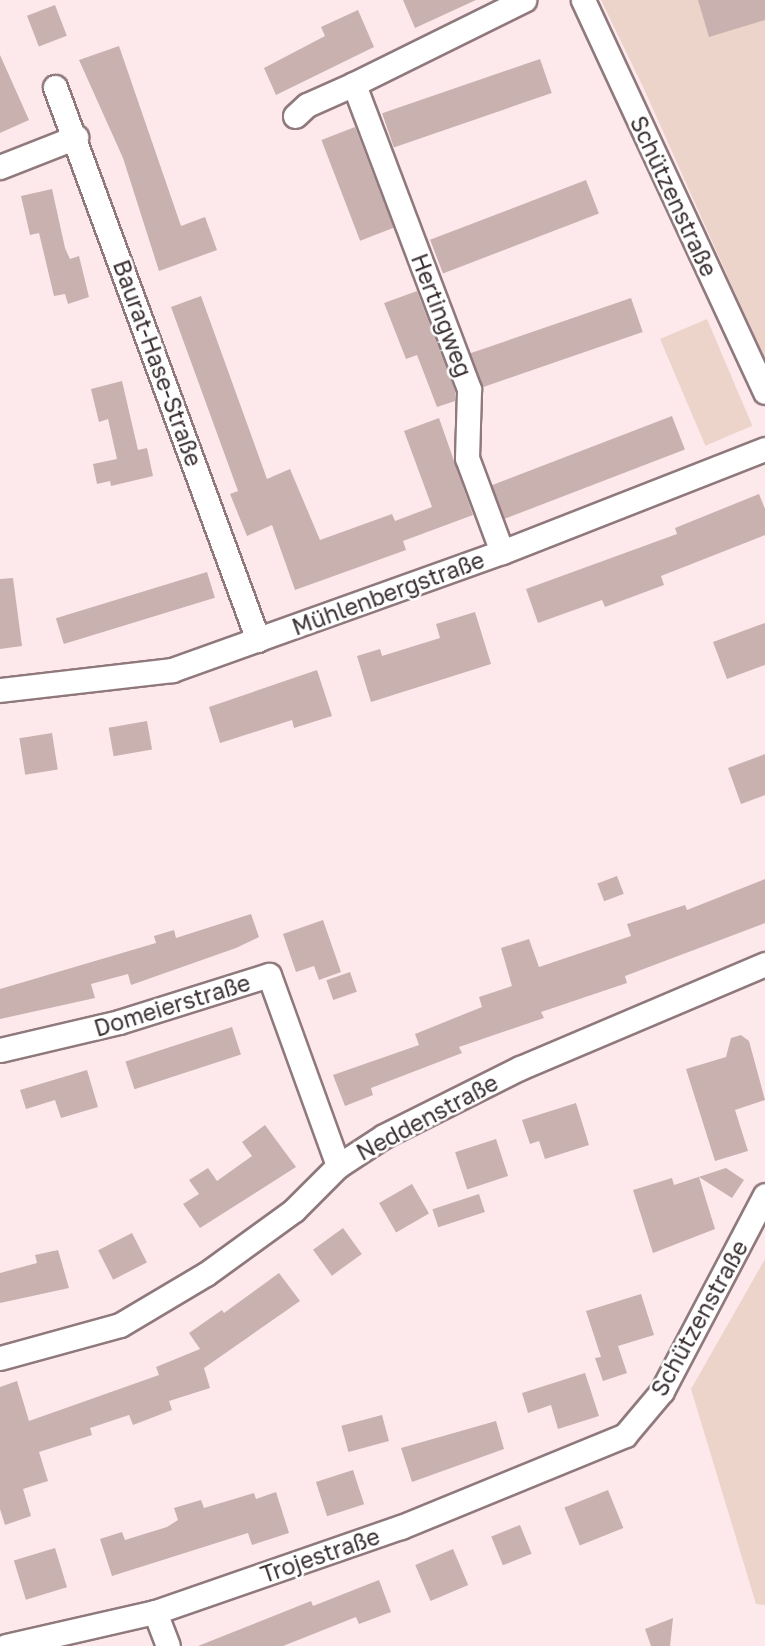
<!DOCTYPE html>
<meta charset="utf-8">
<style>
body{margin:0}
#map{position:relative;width:765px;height:1646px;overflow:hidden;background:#fde9ec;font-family:"Golos Text",sans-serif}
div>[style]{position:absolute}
.green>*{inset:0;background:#edd4ca;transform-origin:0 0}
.building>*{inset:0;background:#c8b1af;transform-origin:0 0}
.roads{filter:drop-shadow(2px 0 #8f797d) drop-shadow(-2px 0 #8f797d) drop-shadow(0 2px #8f797d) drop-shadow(0 -2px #8f797d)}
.minor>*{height:23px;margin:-11.5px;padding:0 11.5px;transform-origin:11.5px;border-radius:11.5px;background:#fff}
span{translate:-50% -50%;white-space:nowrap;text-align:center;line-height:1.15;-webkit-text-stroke:5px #fff;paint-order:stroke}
.street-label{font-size:23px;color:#3c3234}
</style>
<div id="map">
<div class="green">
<div style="clip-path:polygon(601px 0,765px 0,765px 360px,644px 89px)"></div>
<div style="left:707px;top:319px;width:116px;height:51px;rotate:67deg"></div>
<div style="clip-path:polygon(765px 1259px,765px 1605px,756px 1604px,691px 1389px)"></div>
</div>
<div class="building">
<div style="clip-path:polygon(403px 0,476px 0,415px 28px)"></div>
<div style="clip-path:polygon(698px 0,765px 0,765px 20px,709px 37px)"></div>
<div style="left:55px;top:5px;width:33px;height:30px;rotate:69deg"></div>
<div style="clip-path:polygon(358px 10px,374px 47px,276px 95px,264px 68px,325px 36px,321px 27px)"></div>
<div style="clip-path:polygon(119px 46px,181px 226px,205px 217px,217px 250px,159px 271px,123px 158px,79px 60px)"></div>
<div style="clip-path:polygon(0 55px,29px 120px,0 133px)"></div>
<div style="left:540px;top:59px;width:36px;height:167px;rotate:71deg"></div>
<div style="left:355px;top:127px;width:108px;height:36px;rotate:69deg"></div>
<div style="left:586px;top:180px;width:36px;height:167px;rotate:69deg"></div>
<div style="clip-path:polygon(52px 189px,65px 248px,70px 259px,79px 256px,89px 297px,68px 304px,65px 294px,54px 296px,39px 233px,30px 235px,21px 196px)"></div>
<div style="clip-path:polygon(417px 291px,455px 391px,455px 401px,437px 407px,417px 355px,406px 359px,384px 303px)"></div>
<div style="clip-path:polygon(201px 296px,267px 479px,290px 469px,320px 540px,392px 514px,395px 521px,432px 507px,404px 431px,439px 418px,473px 515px,403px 541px,406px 550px,295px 590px,272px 525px,247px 536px,230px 494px,238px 491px,171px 307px)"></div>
<div style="left:631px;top:298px;width:36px;height:170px;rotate:71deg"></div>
<div style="clip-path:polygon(122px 381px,138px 450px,147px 448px,153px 476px,111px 486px,110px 481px,97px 484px,93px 464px,117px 459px,108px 419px,99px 422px,91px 389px)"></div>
<div style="left:672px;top:416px;width:36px;height:193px;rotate:69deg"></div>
<div style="clip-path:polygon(759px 494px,765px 509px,765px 535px,661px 576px,664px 585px,605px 607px,602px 600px,538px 623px,526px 589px,677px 534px,675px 528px)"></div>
<div style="left:207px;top:572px;width:27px;height:158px;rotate:73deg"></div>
<div style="clip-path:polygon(13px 578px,22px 646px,0 649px,0 579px)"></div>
<div style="clip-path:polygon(475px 612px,491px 664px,371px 702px,357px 656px,380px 649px,382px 656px,440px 638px,436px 624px)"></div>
<div style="clip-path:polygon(765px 623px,765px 665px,727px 679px,713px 642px)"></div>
<div style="clip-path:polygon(317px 670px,332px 716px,294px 728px,292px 720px,220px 743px,209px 707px)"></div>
<div style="left:147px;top:721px;width:29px;height:39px;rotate:80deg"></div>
<div style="left:52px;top:733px;width:37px;height:33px;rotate:81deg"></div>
<div style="clip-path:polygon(765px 754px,765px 795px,741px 804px,728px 768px)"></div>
<div style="left:617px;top:876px;width:19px;height:21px;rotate:69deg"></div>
<div style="clip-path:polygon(765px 879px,765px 923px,625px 976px,627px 983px,541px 1012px,544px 1018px,459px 1047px,462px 1053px,371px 1088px,373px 1095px,345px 1106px,333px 1075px,419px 1045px,415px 1034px,482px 1007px,479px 997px,512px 986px,501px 948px,529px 939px,539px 967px,631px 936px,627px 924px,685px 905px,687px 910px)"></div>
<div style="clip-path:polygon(251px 914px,259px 937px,236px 948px,131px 985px,128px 974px,91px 984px,95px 998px,0 1019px,0 989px,156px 943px,154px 936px,174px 930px,176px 938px)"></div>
<div style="clip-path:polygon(323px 920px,341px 972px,319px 980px,314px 966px,296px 972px,283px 934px)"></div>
<div style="left:350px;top:972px;width:21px;height:25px;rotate:71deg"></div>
<div style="left:232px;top:1027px;width:29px;height:112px;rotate:72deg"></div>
<div style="clip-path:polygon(741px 1035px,749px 1041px,765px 1100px,735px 1110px,748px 1151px,715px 1161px,686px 1069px,726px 1057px,731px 1038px)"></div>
<div style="clip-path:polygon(87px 1070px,98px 1107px,61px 1118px,55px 1100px,26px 1109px,20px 1090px)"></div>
<div style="clip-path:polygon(576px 1103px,589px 1145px,545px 1159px,539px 1141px,530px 1144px,522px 1120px)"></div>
<div style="clip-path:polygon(265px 1125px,296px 1167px,200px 1228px,183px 1204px,199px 1194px,189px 1180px,208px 1168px,217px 1181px,252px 1156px,242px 1142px)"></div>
<div style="left:496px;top:1139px;width:39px;height:43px;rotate:72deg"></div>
<div style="clip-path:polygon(726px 1168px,744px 1180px,732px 1198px,699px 1177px,715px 1229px,653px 1253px,633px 1190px,672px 1178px,674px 1185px)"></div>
<div style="left:412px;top:1184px;width:34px;height:38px;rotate:60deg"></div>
<div style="left:479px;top:1194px;width:19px;height:49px;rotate:72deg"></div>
<div style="left:343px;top:1228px;width:32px;height:37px;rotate:54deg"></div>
<div style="left:132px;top:1233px;width:33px;height:38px;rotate:63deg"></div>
<div style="clip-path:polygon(58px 1250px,69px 1288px,0 1303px,0 1273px,37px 1263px,35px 1255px)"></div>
<div style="clip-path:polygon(279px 1273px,300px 1301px,204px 1368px,210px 1388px,169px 1401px,172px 1410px,133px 1425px,129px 1415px,90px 1428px,92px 1435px,39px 1452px,48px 1481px,23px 1489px,31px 1516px,5px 1525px,0 1509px,0 1387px,17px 1381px,29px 1421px,159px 1375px,156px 1367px,200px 1349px,189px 1333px,222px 1310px,224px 1313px)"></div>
<div style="clip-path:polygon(641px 1294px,654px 1335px,618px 1346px,627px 1373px,603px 1381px,595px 1358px,601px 1357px,586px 1311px)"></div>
<div style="clip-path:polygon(585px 1373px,599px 1416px,558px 1429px,551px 1405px,528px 1413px,522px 1393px)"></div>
<div style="left:382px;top:1415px;width:27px;height:42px;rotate:75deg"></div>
<div style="clip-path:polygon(496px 1421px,504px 1449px,412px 1482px,401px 1448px)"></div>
<div style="left:353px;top:1470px;width:36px;height:39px;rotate:72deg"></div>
<div style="left:608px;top:1490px;width:41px;height:47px;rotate:68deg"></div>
<div style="clip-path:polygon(276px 1492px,289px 1533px,252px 1545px,248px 1533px,112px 1576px,100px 1539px,122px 1532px,125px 1540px,167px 1527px,178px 1520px,174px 1508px,201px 1500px,204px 1508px,254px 1493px,256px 1499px)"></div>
<div style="left:520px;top:1525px;width:31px;height:31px;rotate:68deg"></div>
<div style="left:55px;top:1548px;width:41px;height:43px;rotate:73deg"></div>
<div style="left:453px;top:1549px;width:39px;height:41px;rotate:67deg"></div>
<div style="clip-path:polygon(379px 1580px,391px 1612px,359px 1624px,356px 1617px,283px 1646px,198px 1646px,311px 1601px,313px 1606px)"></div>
<div style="clip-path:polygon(673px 1618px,670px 1646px,651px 1646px,645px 1629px)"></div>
</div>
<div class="roads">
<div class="minor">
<div style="left:583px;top:0;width:432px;rotate:65.1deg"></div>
<div style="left:55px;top:87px;width:589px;rotate:69.84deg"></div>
<div style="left:295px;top:116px;width:16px;rotate:-43deg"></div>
<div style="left:307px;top:105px;width:51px;rotate:-24.1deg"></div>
<div style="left:0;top:167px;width:82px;rotate:-21.5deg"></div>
<div style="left:502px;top:552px;width:100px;rotate:-110.4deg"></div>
<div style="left:467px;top:458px;width:69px;rotate:-88.3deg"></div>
<div style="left:469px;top:389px;width:326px;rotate:-110.7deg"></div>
<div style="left:354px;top:84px;width:190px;rotate:-26.3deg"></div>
<div style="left:0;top:690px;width:173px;rotate:-6.6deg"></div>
<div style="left:172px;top:670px;width:350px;rotate:-19.7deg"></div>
<div style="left:502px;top:552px;width:282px;rotate:-21.4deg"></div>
<div style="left:0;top:1050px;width:122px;rotate:-13.2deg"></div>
<div style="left:119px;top:1022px;width:157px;rotate:-17.4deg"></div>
<div style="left:269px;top:975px;width:203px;rotate:70.1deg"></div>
<div style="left:0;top:1358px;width:124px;rotate:-15.4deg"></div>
<div style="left:120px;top:1325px;width:100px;rotate:-30.7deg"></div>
<div style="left:206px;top:1274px;width:109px;rotate:-36deg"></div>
<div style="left:294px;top:1210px;width:62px;rotate:-45deg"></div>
<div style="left:338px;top:1166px;width:55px;rotate:-33.1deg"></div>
<div style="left:384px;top:1136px;width:152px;rotate:-26.6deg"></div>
<div style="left:520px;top:1068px;width:266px;rotate:-23deg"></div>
<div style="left:155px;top:1612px;width:36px;rotate:69deg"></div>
<div style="left:6px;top:1646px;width:153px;rotate:-12.9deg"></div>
<div style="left:155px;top:1612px;width:260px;rotate:-19.1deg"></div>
<div style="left:401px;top:1527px;width:242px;rotate:-22.3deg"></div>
<div style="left:625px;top:1435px;width:57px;rotate:-49.9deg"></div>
<div style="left:662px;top:1391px;width:221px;rotate:-62.3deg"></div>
</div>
</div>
<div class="street-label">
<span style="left:674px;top:196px;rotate:65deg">Schützenstraße</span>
<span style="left:442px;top:315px;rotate:69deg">Hertingweg</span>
<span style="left:158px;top:363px;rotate:70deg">Baurat-Hase-Straße</span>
<span style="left:388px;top:593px;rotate:-20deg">Mühlenbergstraße</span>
<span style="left:172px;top:1005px;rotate:-17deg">Domeierstraße</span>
<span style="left:427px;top:1117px;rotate:-28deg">Neddenstraße</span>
<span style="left:699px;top:1318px;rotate:-61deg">Schützenstraße</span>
<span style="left:320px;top:1555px;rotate:-19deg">Trojestraße</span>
</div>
</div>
